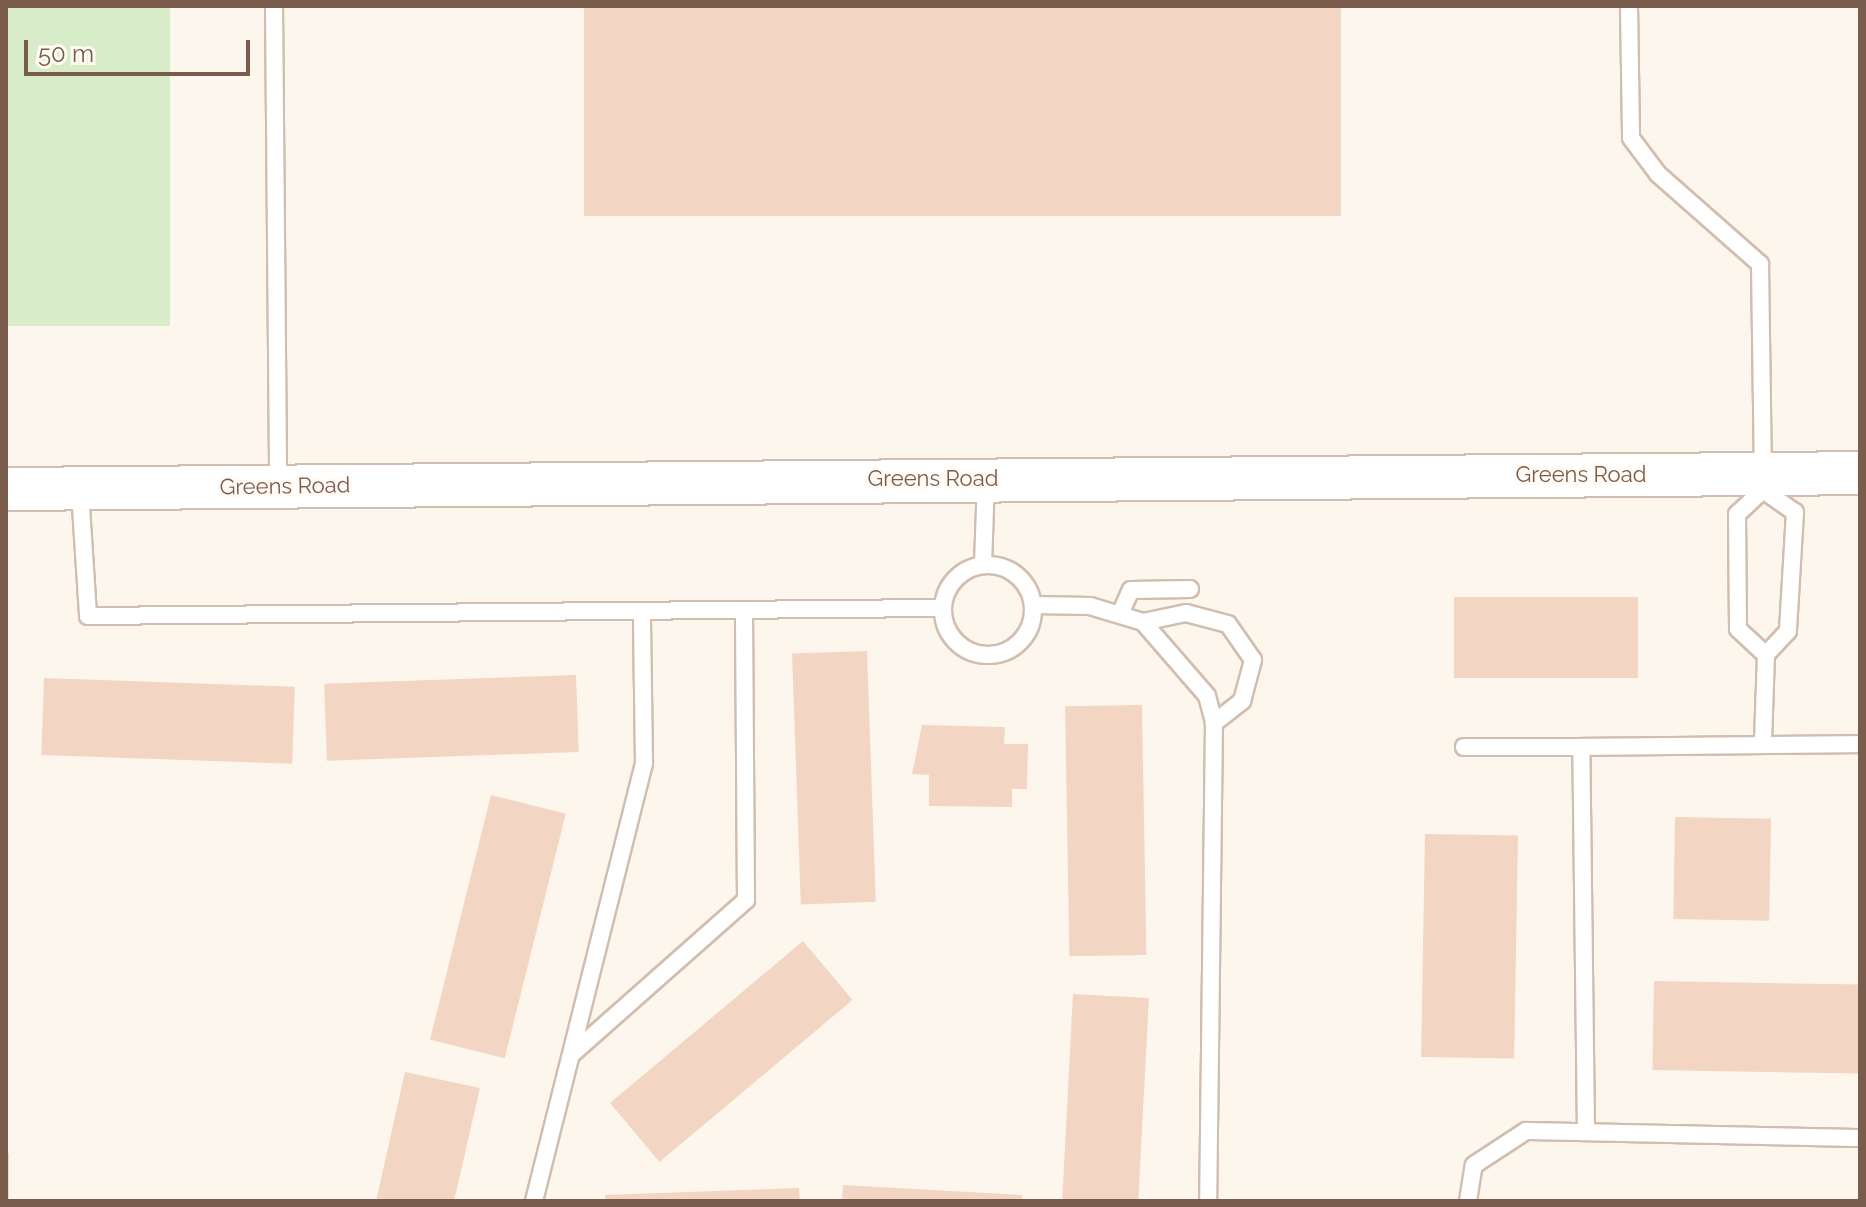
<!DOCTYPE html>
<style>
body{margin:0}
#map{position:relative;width:1866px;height:1207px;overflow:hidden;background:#fdf6ec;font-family:Raleway,sans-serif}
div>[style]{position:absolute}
.green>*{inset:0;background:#d8ecc9;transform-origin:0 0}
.building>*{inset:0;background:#f3d5c3;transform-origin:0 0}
.roads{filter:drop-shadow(2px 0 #d1beb0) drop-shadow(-2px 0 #d1beb0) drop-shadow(0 2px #d1beb0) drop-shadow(0 -2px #d1beb0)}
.service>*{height:16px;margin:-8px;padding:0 8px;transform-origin:8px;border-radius:8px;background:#fff}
.service>.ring{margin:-8px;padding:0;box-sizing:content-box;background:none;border:16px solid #fff;border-radius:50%}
.secondary>*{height:42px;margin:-21px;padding:0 21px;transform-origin:21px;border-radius:21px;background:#fff}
span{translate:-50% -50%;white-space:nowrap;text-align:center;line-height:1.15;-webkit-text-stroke:6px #fffaf3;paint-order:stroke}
.street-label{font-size:22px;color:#7a5c4d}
.frame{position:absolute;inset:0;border:8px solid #7a5c4d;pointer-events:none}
.scale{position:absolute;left:24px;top:40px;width:226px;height:36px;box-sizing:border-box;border:4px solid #7a5c4d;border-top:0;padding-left:10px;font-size:24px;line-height:28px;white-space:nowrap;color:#7a5c4d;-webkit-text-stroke:6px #fffaf3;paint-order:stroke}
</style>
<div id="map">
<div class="green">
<div style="left:6px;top:6px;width:164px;height:320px"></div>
</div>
<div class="building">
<div style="left:584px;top:6px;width:757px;height:210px"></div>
<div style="left:1454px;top:597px;width:184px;height:81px"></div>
<div style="left:867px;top:651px;width:251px;height:75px;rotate:88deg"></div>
<div style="left:576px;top:675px;width:77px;height:252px;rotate:88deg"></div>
<div style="left:44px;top:678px;width:251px;height:77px;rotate:2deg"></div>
<div style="left:1142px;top:705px;width:250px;height:77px;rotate:89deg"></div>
<div style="clip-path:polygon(922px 725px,1005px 727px,1004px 744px,1028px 744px,1027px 789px,1012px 789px,1012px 807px,929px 806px,929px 775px,912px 774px)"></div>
<div style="left:491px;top:795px;width:77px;height:252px;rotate:14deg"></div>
<div style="left:1675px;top:817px;width:96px;height:102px;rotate:1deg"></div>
<div style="left:1425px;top:834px;width:93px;height:223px;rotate:1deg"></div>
<div style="left:803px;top:941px;width:77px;height:252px;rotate:50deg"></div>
<div style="left:1654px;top:981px;width:206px;height:89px;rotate:1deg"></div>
<div style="left:1073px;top:994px;width:76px;height:207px;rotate:3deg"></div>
<div style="clip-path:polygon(405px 1072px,480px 1088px,454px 1201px,376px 1201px)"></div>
<div style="left:6px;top:1153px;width:3px;height:48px"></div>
<div style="clip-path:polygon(843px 1185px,1022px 1195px,1022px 1201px,842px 1201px)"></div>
<div style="clip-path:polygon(799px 1188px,800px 1201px,605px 1201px,605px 1195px)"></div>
</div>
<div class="roads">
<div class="service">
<div style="left:274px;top:6px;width:478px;rotate:89.5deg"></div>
<div style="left:1629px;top:6px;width:132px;rotate:89.1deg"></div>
<div style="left:1631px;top:138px;width:45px;rotate:53.1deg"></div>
<div style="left:1658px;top:174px;width:136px;rotate:41.4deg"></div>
<div style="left:1760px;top:264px;width:226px;rotate:89.2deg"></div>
<div style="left:1763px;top:490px;width:35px;rotate:137deg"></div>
<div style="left:1737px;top:514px;width:115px;rotate:89.5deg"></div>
<div style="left:1738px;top:629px;width:38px;rotate:43deg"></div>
<div style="left:1763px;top:490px;width:39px;rotate:35deg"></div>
<div style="left:1795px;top:512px;width:119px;rotate:93.4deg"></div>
<div style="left:1788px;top:631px;width:33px;rotate:133deg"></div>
<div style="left:1766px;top:655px;width:86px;rotate:92deg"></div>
<div style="left:80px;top:491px;width:125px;rotate:86.3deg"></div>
<div style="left:88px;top:616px;width:854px;rotate:-0.54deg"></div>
<div class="ring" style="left:943px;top:565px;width:74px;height:74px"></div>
<div style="left:983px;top:565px;width:84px;rotate:-88deg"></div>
<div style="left:1033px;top:605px;width:57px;rotate:1deg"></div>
<div style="left:1090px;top:606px;width:55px;rotate:16.8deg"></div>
<div style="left:1143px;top:622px;width:98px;rotate:49.1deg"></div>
<div style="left:1207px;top:696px;width:28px;rotate:75deg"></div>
<div style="left:1214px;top:723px;width:478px;rotate:90.7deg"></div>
<div style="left:1121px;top:612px;width:24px;rotate:-66deg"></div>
<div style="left:1131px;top:590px;width:59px;rotate:-1deg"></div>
<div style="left:1143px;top:622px;width:44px;rotate:-11.8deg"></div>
<div style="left:1186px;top:613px;width:43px;rotate:14.7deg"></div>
<div style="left:1228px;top:624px;width:44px;rotate:55.2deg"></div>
<div style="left:1253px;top:660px;width:42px;rotate:105deg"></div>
<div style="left:1242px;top:701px;width:36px;rotate:142deg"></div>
<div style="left:1464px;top:747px;width:117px"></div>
<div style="left:572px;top:1054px;width:232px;rotate:-41.5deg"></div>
<div style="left:746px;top:900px;width:290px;rotate:-90.4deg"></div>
<div style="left:1586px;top:1132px;width:385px;rotate:-90.7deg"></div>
<div style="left:1581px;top:747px;width:279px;rotate:-0.6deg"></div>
<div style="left:534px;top:1201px;width:451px;rotate:-75.9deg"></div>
<div style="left:644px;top:764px;width:150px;rotate:-90.8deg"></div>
<div style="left:1468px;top:1201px;width:36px;rotate:-81deg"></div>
<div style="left:1474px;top:1165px;width:62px;rotate:-33.2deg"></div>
<div style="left:1526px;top:1131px;width:334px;rotate:1.2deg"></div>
</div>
<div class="secondary">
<div style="left:6px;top:489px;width:1854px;rotate:-0.49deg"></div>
</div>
</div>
<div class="street-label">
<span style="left:1581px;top:475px">Greens Road</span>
<span style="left:933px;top:479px">Greens Road</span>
<span style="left:285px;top:486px;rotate:-1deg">Greens Road</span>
</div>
<div class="frame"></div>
<div class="scale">50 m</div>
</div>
